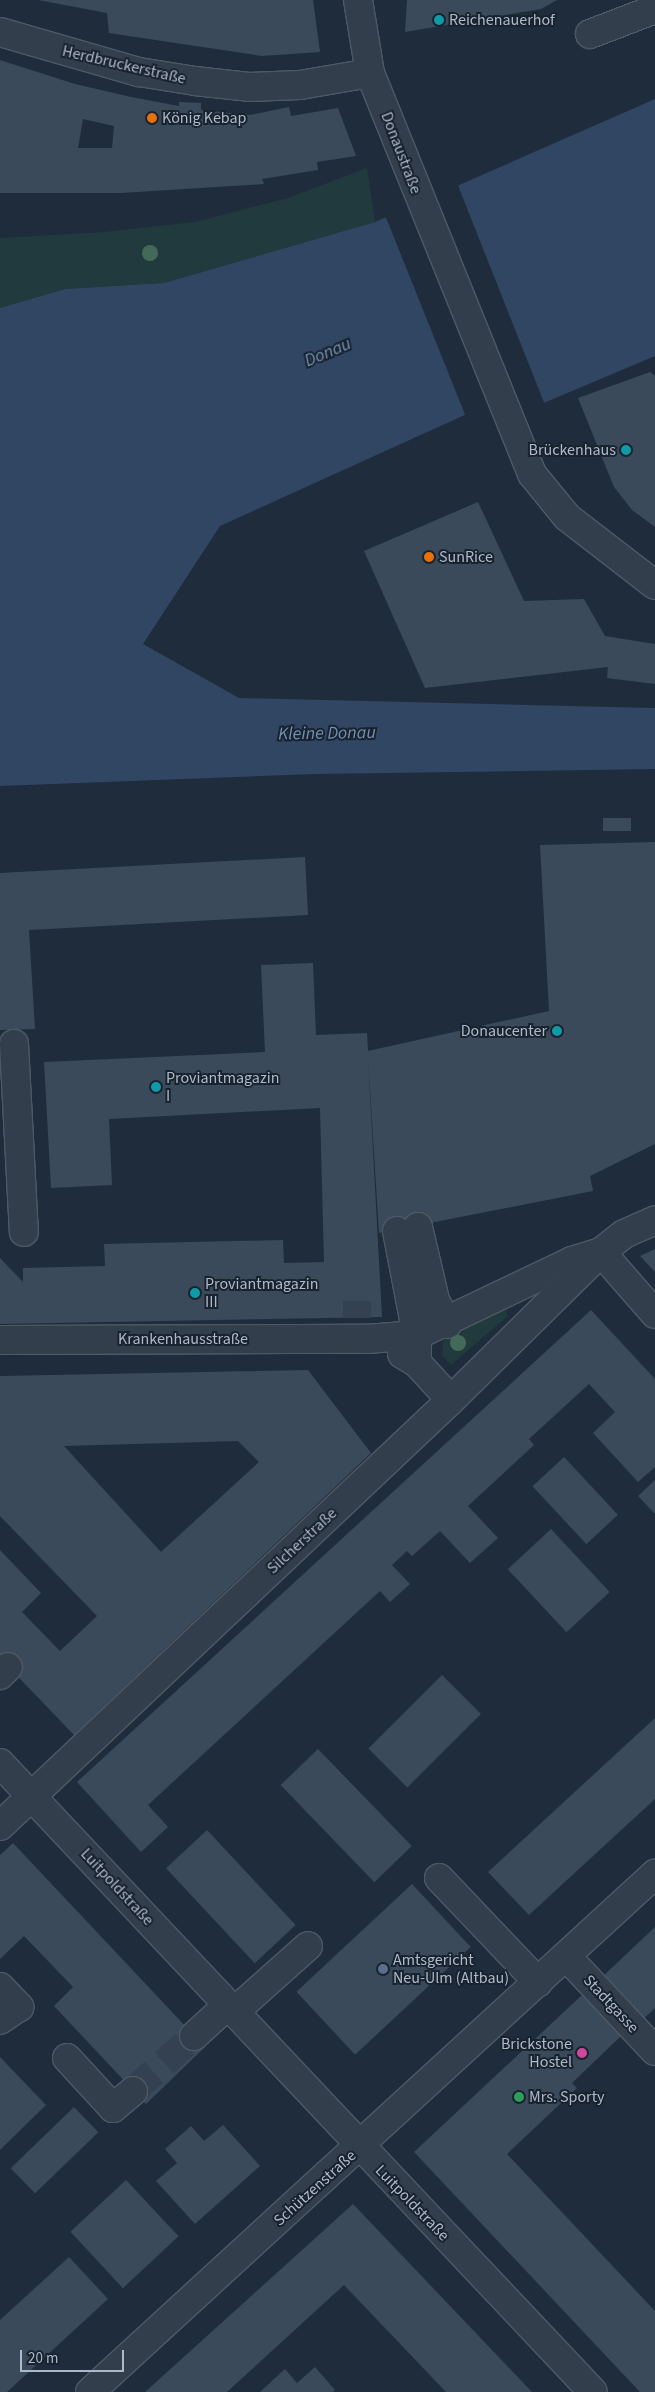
<!DOCTYPE html>
<meta charset="utf-8">
<style>
body{margin:0}
#map{position:relative;width:655px;height:2392px;overflow:hidden;background:#1f2c3c;font-family:"Source Sans 3",sans-serif}
div>[style]{position:absolute}
.green>*{inset:0;background:#213a3d}
.water>*{inset:0;background:#304663}
.pier>*{inset:0;background:#1f2c3c}
.building>*{inset:0;background:#3b4a5b;transform-origin:0 0}
.minor-tunnel>*{height:28px;margin-top:-14px;transform-origin:0;background:repeating-linear-gradient(90deg,#344151 0 28px,transparent 0 42px)}
.roads{filter:drop-shadow(1px 0 #4e5966) drop-shadow(-1px 0 #4e5966) drop-shadow(0 1px #4e5966) drop-shadow(0 -1px #4e5966)}
.minor>*{height:28px;margin:-14px;padding:0 14px;transform-origin:14px;border-radius:14px;background:#333e4c}
.trees>*{width:16px;height:16px;margin:-8px;border-radius:50%;background:#446958}
.dots>*{width:14px;height:14px;translate:-50% -50%;box-sizing:border-box;border:2px solid #192330;border-radius:50%}
span{translate:-50% -50%;white-space:nowrap;text-align:center;line-height:1.15;-webkit-text-stroke:4px #192330;paint-order:stroke}
.poi-label{font-size:16px;color:#aeb9c8}
.left{translate:0 -50%;text-align:left}
.right{translate:-100% -50%;text-align:right}
.street-label{font-size:16px;color:#aeb9c8}
.water-label{font-size:18px;color:#7490b3;font-style:italic}
.scale{position:absolute;left:20px;top:2350px;width:104px;height:22px;box-sizing:border-box;border:2px solid #aeb9c8;border-top:0;padding-left:6px;font-size:15px;line-height:18px;white-space:nowrap;color:#aeb9c8;-webkit-text-stroke:4px #192330;paint-order:stroke}
</style>
<div id="map">
<div class="green">
<div style="clip-path:polygon(367px 168px,375px 222px,164px 283px,65px 289px,0 308px,0 238px,104px 232px,195px 222px,288px 198px)"></div>
<div style="clip-path:polygon(506px 1309px,508px 1316px,451px 1365px,442px 1355px,443px 1342px,451px 1333px)"></div>
</div>
<div class="water">
<div style="clip-path:polygon(655px 99px,655px 356px,508px 418px,500px 399px,220px 526px,143px 644px,239px 698px,655px 708px,655px 769px,315px 774px,0 786px,0 308px,65px 289px,164px 283px,375px 222px)"></div>
</div>
<div class="pier">
<div style="clip-path:polygon(457px 183px,545px 405px,508px 420px,499px 402px,466px 417px,385px 215px)"></div>
</div>
<div class="building">
<div style="clip-path:polygon(38px 0,313px 0,320px 52px,262px 56px,109px 33px,107px 13px)"></div>
<div style="clip-path:polygon(407px 0,557px 0,541px 9px,405px 32px)"></div>
<div style="clip-path:polygon(evenodd,0 60px,75px 84px,131px 97px,179px 106px,179px 102px,201px 103px,201px 110px,250px 115px,289px 107px,291px 116px,338px 108px,356px 156px,317px 162px,318px 170px,262px 179px,264px 184px,121px 193px,0 193px,0 60px,83px 119px,114px 126px,112px 148px,78px 148px,83px 119px)"></div>
<div style="clip-path:polygon(650px 372px,655px 376px,655px 527px,632px 510px,614px 487px,578px 398px)"></div>
<div style="clip-path:polygon(478px 502px,524px 601px,584px 599px,605px 636px,655px 644px,655px 684px,607px 678px,608px 667px,425px 688px,364px 551px)"></div>
<div style="left:631px;top:818px;width:13px;height:28px;rotate:90deg"></div>
<div style="clip-path:polygon(655px 842px,655px 1144px,590px 1176px,593px 1191px,379px 1233px,368px 1057px,382px 1317px,0 1324px,0 1258px,23px 1282px,23px 1268px,105px 1266px,104px 1244px,283px 1240px,284px 1263px,324px 1262px,320px 1108px,109px 1119px,112px 1185px,51px 1188px,44px 1062px,265px 1052px,261px 965px,313px 963px,316px 1035px,367px 1033px,368px 1051px,549px 1011px,540px 845px)"></div>
<div style="clip-path:polygon(305px 857px,308px 915px,29px 930px,35px 1029px,0 1030px,0 873px)"></div>
<div style="clip-path:polygon(655px 1249px,655px 1272px,640px 1256px)"></div>
<div style="clip-path:polygon(591px 1310px,655px 1379px,655px 1467px,638px 1482px,593px 1433px,615px 1412px,589px 1384px,529px 1439px,534px 1445px,468px 1506px,498px 1538px,470px 1563px,440px 1531px,412px 1556px,407px 1551px,392px 1565px,410px 1584px,390px 1602px,380px 1591px,148px 1805px,168px 1827px,141px 1852px,77px 1782px)"></div>
<div style="clip-path:polygon(evenodd,308px 1370px,371px 1453px,74px 1735px,0 1658px,0 1550px,41px 1593px,22px 1612px,60px 1651px,97px 1616px,0 1516px,0 1376px,308px 1370px,238px 1441px,259px 1462px,161px 1552px,64px 1446px,238px 1441px)"></div>
<div style="left:564px;top:1457px;width:79px;height:43px;rotate:47deg"></div>
<div style="clip-path:polygon(655px 1480px,655px 1514px,638px 1496px)"></div>
<div style="left:551px;top:1529px;width:86px;height:59px;rotate:47deg"></div>
<div style="left:442px;top:1675px;width:55px;height:104px;rotate:45deg"></div>
<div style="clip-path:polygon(655px 1718px,655px 1799px,529px 1915px,488px 1872px)"></div>
<div style="left:318px;top:1749px;width:135px;height:52px;rotate:46deg"></div>
<div style="left:207px;top:1830px;width:130px;height:56px;rotate:47deg"></div>
<div style="clip-path:polygon(13px 1843px,205px 2047px,146px 2104px,54px 2006px,73px 1987px,24px 1936px,0 1959px,0 1855px)"></div>
<div style="left:412px;top:1884px;width:86px;height:158px;rotate:47deg"></div>
<div style="clip-path:polygon(655px 1927px,655px 2008px,641px 2021px,600px 1979px)"></div>
<div style="clip-path:polygon(582px 1995px,621px 2036px,572px 2083px,577px 2088px,507px 2154px,655px 2311px,655px 2392px,640px 2392px,414px 2152px)"></div>
<div style="clip-path:polygon(0 2057px,46px 2105px,0 2150px)"></div>
<div style="left:74px;top:2107px;width:35px;height:88px;rotate:46deg"></div>
<div style="clip-path:polygon(223px 2125px,260px 2166px,195px 2224px,156px 2181px,177px 2163px,165px 2149px,191px 2126px,204px 2141px)"></div>
<div style="left:126px;top:2180px;width:77px;height:76px;rotate:47deg"></div>
<div style="clip-path:polygon(353px 2204px,532px 2392px,446px 2392px,344px 2285px,227px 2392px,145px 2392px)"></div>
<div style="clip-path:polygon(69px 2257px,108px 2299px,7px 2392px,0 2392px,0 2320px)"></div>
<div style="clip-path:polygon(315px 2367px,335px 2390px,333px 2392px,260px 2392px,285px 2369px,297px 2383px)"></div>
</div>
<div class="minor-tunnel">
<div style="left:357px;top:1301px;width:17px;rotate:90deg"></div>
<div style="left:133px;top:2091px;width:82px;rotate:-42deg"></div>
</div>
<div class="roads">
<div class="minor">
<div style="left:358px;top:0;width:74px;rotate:80.7deg"></div>
<div style="left:370px;top:73px;width:432px;rotate:68deg"></div>
<div style="left:532px;top:474px;width:55px;rotate:50.9deg"></div>
<div style="left:567px;top:517px;width:111px;rotate:37.7deg"></div>
<div style="left:0;top:32px;width:145px;rotate:16.1deg"></div>
<div style="left:139px;top:72px;width:57px;rotate:9.1deg"></div>
<div style="left:195px;top:81px;width:54px;rotate:6.3deg"></div>
<div style="left:249px;top:87px;width:51px;rotate:-2.2deg"></div>
<div style="left:300px;top:85px;width:71px;rotate:-9.7deg"></div>
<div style="left:590px;top:34px;width:70px;rotate:-21deg"></div>
<div style="left:14px;top:1044px;width:188px;rotate:87deg"></div>
<div style="left:418px;top:1227px;width:75px;rotate:76.9deg"></div>
<div style="left:435px;top:1300px;width:27px;rotate:63deg"></div>
<div style="left:397px;top:1231px;width:106px;rotate:79.1deg"></div>
<div style="left:417px;top:1335px;width:28px;rotate:90deg"></div>
<div style="left:601px;top:1252px;width:82px;rotate:48.9deg"></div>
<div style="left:0;top:1340px;width:367px;rotate:-0.2deg"></div>
<div style="left:367px;top:1339px;width:50px;rotate:-4.6deg"></div>
<div style="left:417px;top:1335px;width:172px;rotate:-25.5deg"></div>
<div style="left:572px;top:1261px;width:30px;rotate:-17deg"></div>
<div style="left:601px;top:1252px;width:29px;rotate:-38deg"></div>
<div style="left:624px;top:1234px;width:34px;rotate:-24deg"></div>
<div style="left:402px;top:1354px;width:17px;rotate:31deg"></div>
<div style="left:417px;top:1363px;width:50px;rotate:47.4deg"></div>
<div style="left:0;top:1675px;width:11px;rotate:-45deg"></div>
<div style="left:0;top:1763px;width:864px;rotate:46.69deg"></div>
<div style="left:0;top:1826px;width:620px;rotate:-43.37deg"></div>
<div style="left:451px;top:1400px;width:211px;rotate:-44.6deg"></div>
<div style="left:439px;top:1878px;width:144px;rotate:46.4deg"></div>
<div style="left:566px;top:1956px;width:130px;rotate:46.9deg"></div>
<div style="left:0;top:1987px;width:28px;rotate:46deg"></div>
<div style="left:19px;top:2007px;width:23px;rotate:146deg"></div>
<div style="left:234px;top:2012px;width:99px;rotate:-41.7deg"></div>
<div style="left:194px;top:2036px;width:46px;rotate:-42.4deg"></div>
<div style="left:67px;top:2058px;width:68px;rotate:47.4deg"></div>
<div style="left:113px;top:2108px;width:26px;rotate:-40deg"></div>
<div style="left:90px;top:2392px;width:767px;rotate:-42.52deg"></div>
</div>
</div>
<div class="trees">
<div style="left:150px;top:253px"></div>
<div style="left:458px;top:1343px"></div>
</div>
<div class="dots">
<div style="left:439px;top:20px;background:#0f9aa8"></div>
<div style="left:152px;top:118px;background:#e8710a"></div>
<div style="left:626px;top:450px;background:#0f9aa8"></div>
<div style="left:429px;top:557px;background:#e8710a"></div>
<div style="left:557px;top:1031px;background:#0f9aa8"></div>
<div style="left:156px;top:1087px;background:#0f9aa8"></div>
<div style="left:195px;top:1293px;background:#0f9aa8"></div>
<div style="left:383px;top:1969px;background:#5c6f8a"></div>
<div style="left:582px;top:2053px;background:#d1479c"></div>
<div style="left:519px;top:2097px;background:#2e9e5b"></div>
</div>
<div class="poi-label">
<span class="left" style="left:449px;top:20px">Reichenauerhof</span>
<span class="left" style="left:162px;top:118px">König Kebap</span>
<span class="right" style="left:616px;top:450px">Brückenhaus</span>
<span class="left" style="left:439px;top:557px">SunRice</span>
<span class="right" style="left:547px;top:1031px">Donaucenter</span>
<span class="left" style="left:166px;top:1087px">Proviantmagazin<br>I</span>
<span class="left" style="left:205px;top:1293px">Proviantmagazin<br>III</span>
<span class="left" style="left:393px;top:1969px">Amtsgericht<br>Neu-Ulm (Altbau)</span>
<span class="right" style="left:572px;top:2053px">Brickstone<br>Hostel</span>
<span class="left" style="left:529px;top:2097px">Mrs. Sporty</span>
</div>
<div class="street-label">
<span style="left:124px;top:65px;rotate:13deg">Herdbruckerstraße</span>
<span style="left:401px;top:153px;rotate:69deg">Donaustraße</span>
<span style="left:183px;top:1339px">Krankenhausstraße</span>
<span style="left:302px;top:1541px;rotate:-43deg">Silcherstraße</span>
<span style="left:117px;top:1887px;rotate:47deg">Luitpoldstraße</span>
<span style="left:611px;top:2004px;rotate:47deg">Stadtgasse</span>
<span style="left:315px;top:2188px;rotate:-42deg">Schützenstraße</span>
<span style="left:412px;top:2203px;rotate:46deg">Luitpoldstraße</span>
</div>
<div class="water-label">
<span style="left:328px;top:353px;rotate:-23deg">Donau</span>
<span style="left:327px;top:734px;rotate:-1deg">Kleine Donau</span>
</div>
<div class="scale">20 m</div>
</div>
